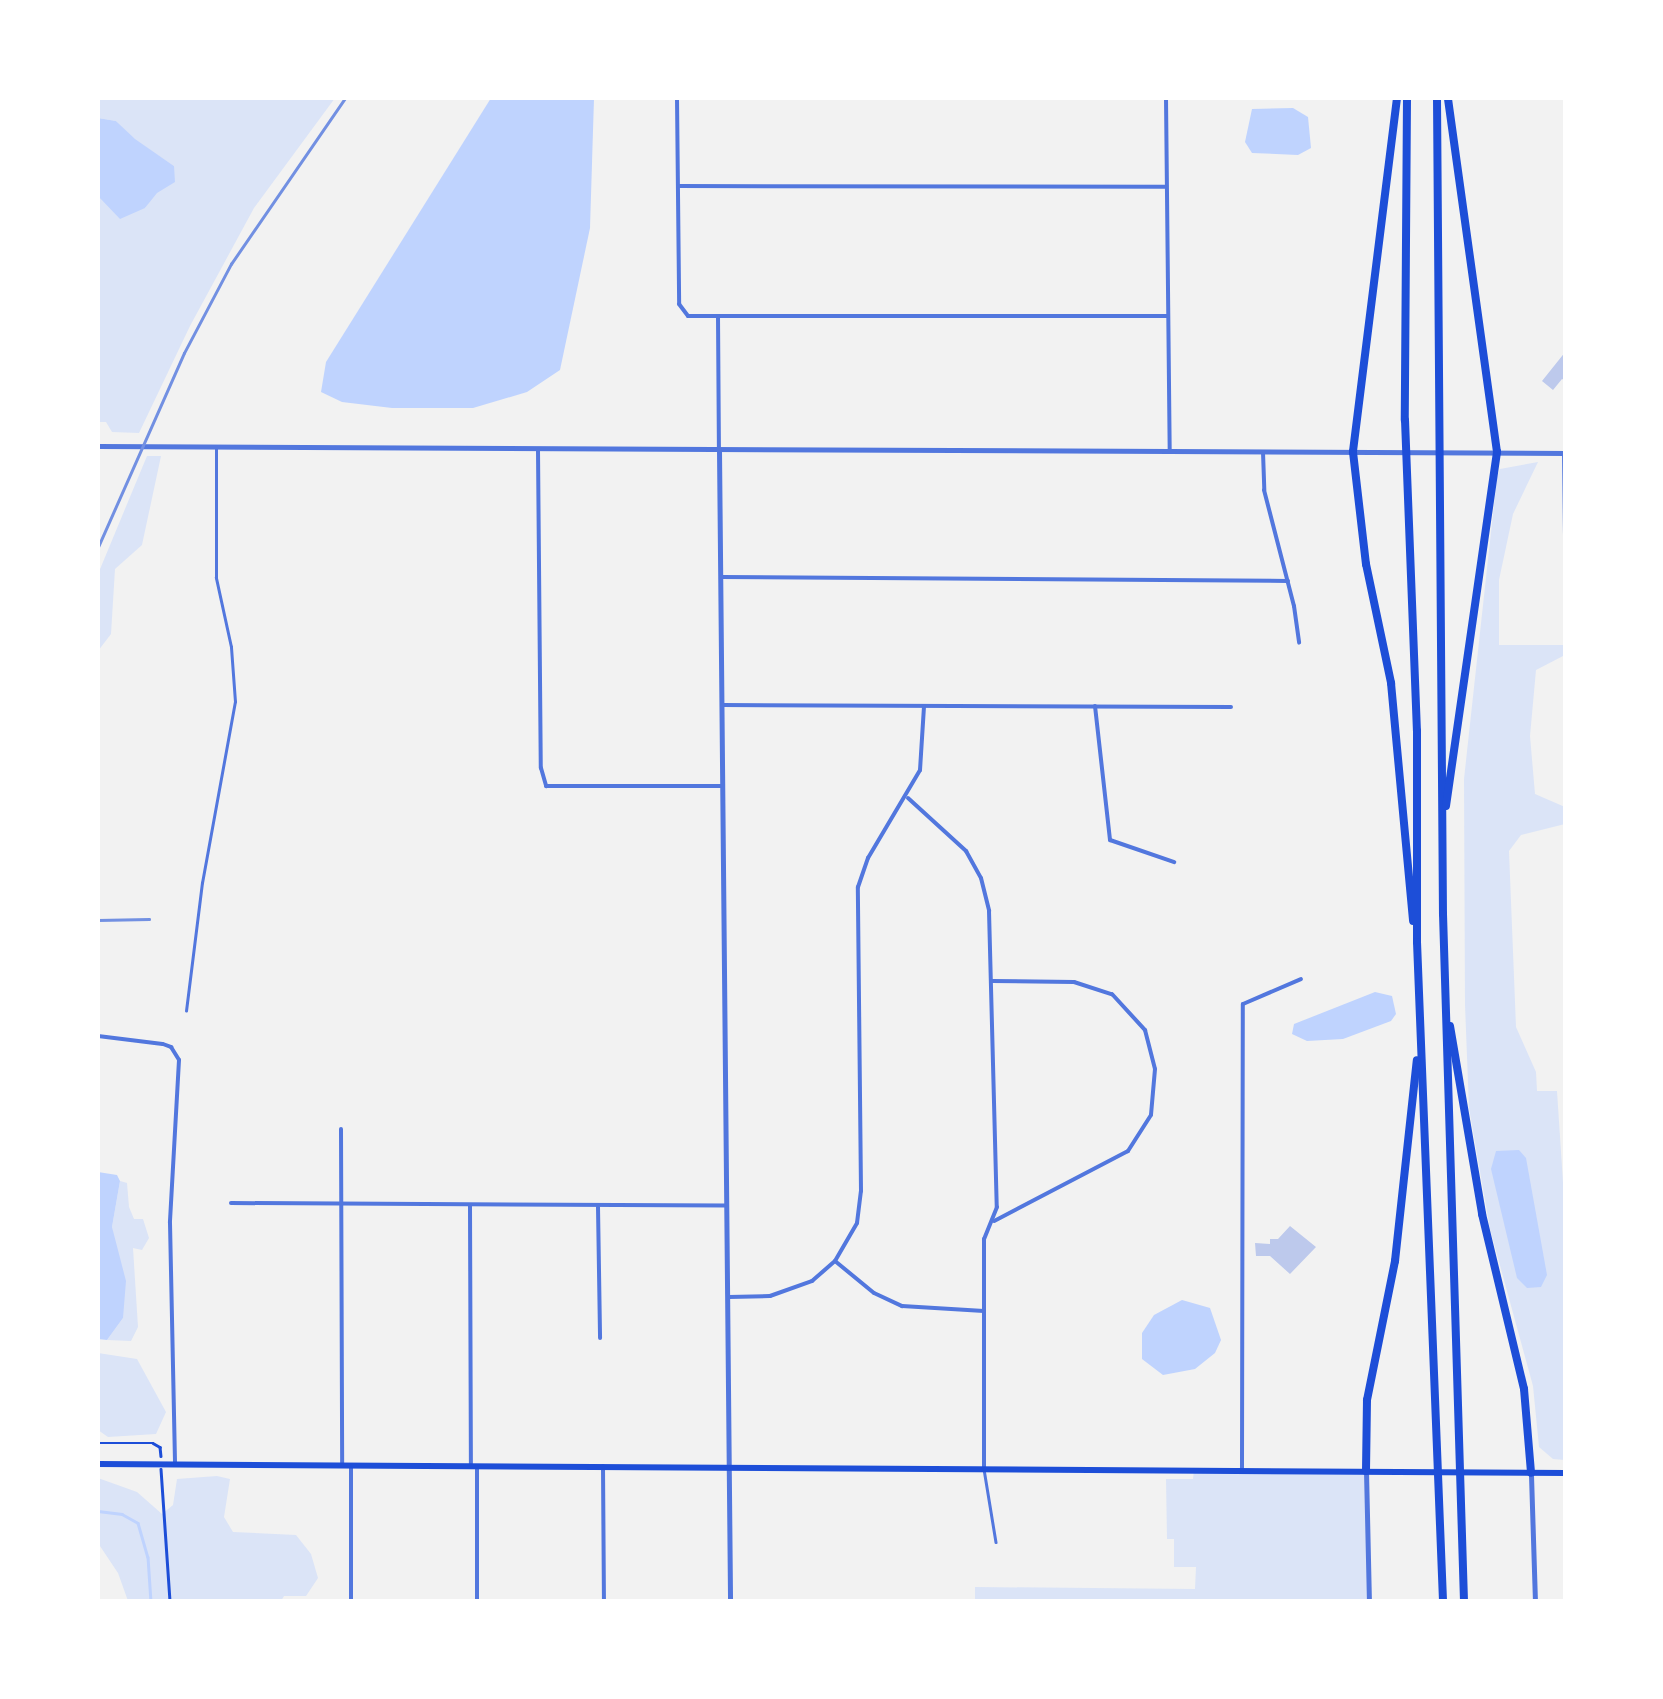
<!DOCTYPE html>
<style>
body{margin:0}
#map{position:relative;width:1663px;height:1699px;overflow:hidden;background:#f2f2f2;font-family:Overpass,sans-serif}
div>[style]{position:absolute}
.green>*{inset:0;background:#dbe4f7}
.water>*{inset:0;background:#bfd3fe}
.stream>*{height:2.5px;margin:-1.25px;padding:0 1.25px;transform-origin:1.25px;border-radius:1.25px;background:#bfd3fe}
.building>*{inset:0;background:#bdc9ec}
.path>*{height:2.5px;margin:-1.25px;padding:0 1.25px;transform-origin:1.25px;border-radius:1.25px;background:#1d4ed8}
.service>*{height:2.5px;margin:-1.25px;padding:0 1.25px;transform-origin:1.25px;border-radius:1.25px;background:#5277de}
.minor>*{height:4px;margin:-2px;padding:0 2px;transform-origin:2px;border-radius:2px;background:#5277de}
.tertiary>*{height:5px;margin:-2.5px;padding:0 2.5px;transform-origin:2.5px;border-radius:2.5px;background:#5277de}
.secondary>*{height:6px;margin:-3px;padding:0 3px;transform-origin:3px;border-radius:3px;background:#1d4ed8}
.motorway>*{height:8px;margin:-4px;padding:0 4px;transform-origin:4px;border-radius:4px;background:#1d4ed8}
.rail>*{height:2.5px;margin:-1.25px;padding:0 1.25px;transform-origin:1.25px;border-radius:1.25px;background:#7290e2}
span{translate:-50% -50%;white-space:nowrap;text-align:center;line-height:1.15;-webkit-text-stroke:10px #fff;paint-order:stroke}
.frame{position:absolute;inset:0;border:100px solid #fff;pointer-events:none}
</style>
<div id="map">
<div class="green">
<div style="clip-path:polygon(98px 98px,335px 98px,254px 208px,190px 326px,139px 433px,112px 432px,106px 422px,98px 422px,98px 196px,145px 208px,174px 166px,134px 139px,116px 121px,98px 118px)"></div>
<div style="clip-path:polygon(147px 456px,161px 456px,142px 545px,115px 569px,111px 634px,98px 651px,98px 574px)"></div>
<div style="clip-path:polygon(1538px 462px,1513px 514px,1499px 580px,1499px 645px,1565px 645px,1565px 655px,1536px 670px,1530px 736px,1535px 794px,1565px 807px,1565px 824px,1521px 835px,1509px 851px,1516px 1027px,1536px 1072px,1537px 1091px,1557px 1091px,1566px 1228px,1565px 1460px,1553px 1459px,1539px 1447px,1533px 1386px,1490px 1229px,1469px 1108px,1465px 1005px,1464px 779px,1497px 477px,1500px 469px)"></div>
<div style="clip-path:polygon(120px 1181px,127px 1183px,129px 1207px,134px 1219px,143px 1219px,149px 1238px,142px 1250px,133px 1248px,138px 1327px,131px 1341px,107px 1340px,123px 1318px,112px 1227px)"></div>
<div style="clip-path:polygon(98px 1353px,137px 1359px,166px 1412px,156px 1434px,108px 1437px,98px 1430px)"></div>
<div style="clip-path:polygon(1194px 1469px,1366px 1471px,1369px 1601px,975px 1602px,975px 1587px,1195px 1589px,1196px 1567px,1174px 1567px,1174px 1539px,1167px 1539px,1166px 1479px,1193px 1479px)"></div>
<div style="clip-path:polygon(217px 1476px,230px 1479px,224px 1517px,233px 1532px,296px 1535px,311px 1554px,318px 1578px,306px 1596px,284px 1596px,281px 1601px,128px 1601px,118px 1573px,98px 1543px,98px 1478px,137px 1492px,162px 1514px,173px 1505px,177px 1479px)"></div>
</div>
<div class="water">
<div style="clip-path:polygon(491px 98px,594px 98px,590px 228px,560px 370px,527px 392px,473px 408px,392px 408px,342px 402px,321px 392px,326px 362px)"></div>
<div style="clip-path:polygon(1293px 108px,1308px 117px,1311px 148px,1298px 155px,1252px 153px,1245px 142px,1252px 109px)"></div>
<div style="clip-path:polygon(98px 118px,116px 121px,135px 139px,174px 166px,175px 182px,157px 193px,145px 208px,120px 219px,98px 196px)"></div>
<div style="clip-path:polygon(1375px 992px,1392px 996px,1396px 1014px,1391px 1021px,1343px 1039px,1307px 1041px,1292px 1034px,1294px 1024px)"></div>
<div style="clip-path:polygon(1519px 1150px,1526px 1158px,1547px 1275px,1541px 1287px,1527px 1288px,1517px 1278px,1491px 1169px,1496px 1151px)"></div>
<div style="clip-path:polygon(98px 1172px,117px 1175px,120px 1181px,112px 1227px,126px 1281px,123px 1318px,107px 1340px,98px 1339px)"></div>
<div style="clip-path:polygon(1182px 1300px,1210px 1308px,1221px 1340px,1215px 1353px,1195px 1369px,1163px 1375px,1142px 1359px,1142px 1333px,1154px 1315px)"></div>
</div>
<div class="stream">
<div style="left:98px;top:1511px;width:24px;rotate:7deg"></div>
<div style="left:122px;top:1514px;width:18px;rotate:29deg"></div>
<div style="left:138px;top:1523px;width:35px;rotate:74deg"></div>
<div style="left:148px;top:1557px;width:45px;rotate:86.2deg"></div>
</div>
<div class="building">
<div style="clip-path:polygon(1566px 351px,1566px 381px,1562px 379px,1553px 390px,1542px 381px)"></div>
<div style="clip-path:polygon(1290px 1226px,1316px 1247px,1290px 1274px,1270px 1256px,1256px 1256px,1255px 1243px,1270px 1244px,1270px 1239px,1278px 1239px)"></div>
</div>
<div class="path">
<div style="left:98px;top:1443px;width:55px"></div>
<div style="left:153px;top:1443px;width:8px;rotate:30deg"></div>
<div style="left:160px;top:1447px;width:9px;rotate:84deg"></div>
<div style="left:161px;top:1469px;width:133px;rotate:86.1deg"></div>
</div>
<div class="service">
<div style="left:186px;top:1011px;width:129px;rotate:-82.9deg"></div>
<div style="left:202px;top:883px;width:184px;rotate:-79.7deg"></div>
<div style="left:235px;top:702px;width:55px;rotate:-94.2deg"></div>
<div style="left:231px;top:647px;width:71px;rotate:-102.3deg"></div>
<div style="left:216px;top:578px;width:130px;rotate:-90deg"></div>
<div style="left:984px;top:1469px;width:74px;rotate:80.7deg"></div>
</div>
<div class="minor">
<div style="left:677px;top:98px;width:206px;rotate:89.4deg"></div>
<div style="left:679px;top:304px;width:15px;rotate:53deg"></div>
<div style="left:688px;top:316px;width:479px"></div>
<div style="left:1166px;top:98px;width:353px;rotate:89.4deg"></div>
<div style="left:678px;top:186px;width:487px;rotate:0.1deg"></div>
<div style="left:718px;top:316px;width:134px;rotate:89.6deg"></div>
<div style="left:538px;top:450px;width:318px;rotate:89.5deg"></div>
<div style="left:541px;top:768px;width:19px;rotate:74deg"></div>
<div style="left:546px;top:786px;width:177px"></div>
<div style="left:1263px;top:452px;width:38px;rotate:88deg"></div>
<div style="left:1264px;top:490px;width:120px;rotate:75.5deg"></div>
<div style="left:1294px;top:606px;width:37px;rotate:82deg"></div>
<div style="left:1564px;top:453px;width:153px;rotate:89.3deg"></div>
<div style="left:722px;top:577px;width:566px;rotate:0.4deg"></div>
<div style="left:722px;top:705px;width:509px;rotate:0.23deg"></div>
<div style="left:1095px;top:706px;width:135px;rotate:83.6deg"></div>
<div style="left:1110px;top:840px;width:68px;rotate:19deg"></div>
<div style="left:908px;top:798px;width:79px;rotate:42.4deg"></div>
<div style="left:966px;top:851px;width:31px;rotate:61deg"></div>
<div style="left:981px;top:878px;width:34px;rotate:76deg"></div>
<div style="left:989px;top:911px;width:296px;rotate:88.5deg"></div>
<div style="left:997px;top:1207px;width:35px;rotate:112deg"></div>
<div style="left:984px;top:1239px;width:228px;rotate:90deg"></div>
<div style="left:992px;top:981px;width:82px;rotate:0.7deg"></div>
<div style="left:1074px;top:982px;width:40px;rotate:18deg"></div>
<div style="left:1112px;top:994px;width:49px;rotate:47.5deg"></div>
<div style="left:1145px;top:1030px;width:40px;rotate:75.6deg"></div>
<div style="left:1155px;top:1069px;width:46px;rotate:95deg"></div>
<div style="left:1151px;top:1115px;width:43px;rotate:122.6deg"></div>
<div style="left:1128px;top:1151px;width:151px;rotate:152.4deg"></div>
<div style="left:98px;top:1036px;width:65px;rotate:7deg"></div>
<div style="left:163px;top:1044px;width:9px;rotate:21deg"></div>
<div style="left:171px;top:1047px;width:15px;rotate:58deg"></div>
<div style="left:179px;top:1060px;width:163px;rotate:93.2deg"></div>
<div style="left:170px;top:1223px;width:242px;rotate:88.8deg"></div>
<div style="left:341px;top:1129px;width:336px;rotate:89.8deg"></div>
<div style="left:231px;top:1203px;width:495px;rotate:0.3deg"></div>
<div style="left:470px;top:1206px;width:259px;rotate:89.8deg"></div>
<div style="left:598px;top:1207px;width:131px;rotate:89.1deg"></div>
<div style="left:835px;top:1261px;width:50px;rotate:39.4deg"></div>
<div style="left:874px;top:1293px;width:31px;rotate:25deg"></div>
<div style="left:902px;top:1306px;width:82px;rotate:3.5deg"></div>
<div style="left:729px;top:1297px;width:41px;rotate:-1.4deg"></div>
<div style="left:770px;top:1296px;width:45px;rotate:-19.7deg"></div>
<div style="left:812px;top:1281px;width:30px;rotate:-41deg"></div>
<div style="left:835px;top:1261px;width:44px;rotate:-59.9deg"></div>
<div style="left:857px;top:1223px;width:32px;rotate:-83deg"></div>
<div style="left:861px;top:1191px;width:304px;rotate:-90.6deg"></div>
<div style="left:858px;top:887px;width:31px;rotate:-71deg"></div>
<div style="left:868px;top:858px;width:102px;rotate:-59.4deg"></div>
<div style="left:920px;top:770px;width:64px;rotate:-86.4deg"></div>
<div style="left:351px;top:1466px;width:136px;rotate:90deg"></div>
<div style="left:477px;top:1466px;width:136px;rotate:90deg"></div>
<div style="left:603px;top:1466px;width:136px;rotate:89.6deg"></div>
<div style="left:1242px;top:1469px;width:465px;rotate:-89.9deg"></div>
<div style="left:1243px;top:1004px;width:63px;rotate:-23.3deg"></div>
</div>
<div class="tertiary">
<div style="left:98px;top:446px;width:1468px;rotate:0.27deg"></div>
<div style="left:719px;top:450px;width:1152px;rotate:89.45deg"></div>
<div style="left:1366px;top:1471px;width:131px;rotate:88.7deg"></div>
<div style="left:1531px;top:1475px;width:127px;rotate:88.2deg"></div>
</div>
<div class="secondary">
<div style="left:98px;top:1464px;width:1468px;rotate:0.35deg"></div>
</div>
<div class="motorway">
<div style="left:1397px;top:98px;width:357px;rotate:97.1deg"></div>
<div style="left:1353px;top:452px;width:113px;rotate:83.4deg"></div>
<div style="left:1366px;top:564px;width:122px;rotate:78.1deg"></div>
<div style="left:1391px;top:683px;width:239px;rotate:84.7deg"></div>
<div style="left:1407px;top:98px;width:322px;rotate:90.4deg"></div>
<div style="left:1405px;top:420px;width:311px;rotate:87.8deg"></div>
<div style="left:1417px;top:731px;width:211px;rotate:90deg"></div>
<div style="left:1417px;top:942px;width:661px;rotate:87.74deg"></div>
<div style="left:1437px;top:98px;width:816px;rotate:89.58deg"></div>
<div style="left:1443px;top:914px;width:688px;rotate:88.25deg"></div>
<div style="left:1446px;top:806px;width:358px;rotate:-81.8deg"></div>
<div style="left:1497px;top:452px;width:357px;rotate:-97.9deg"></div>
<div style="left:1450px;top:1026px;width:191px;rotate:80.3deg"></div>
<div style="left:1482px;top:1214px;width:180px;rotate:76.5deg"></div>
<div style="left:1524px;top:1389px;width:84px;rotate:85.2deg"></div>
<div style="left:1366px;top:1471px;width:71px;rotate:-89.2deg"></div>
<div style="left:1367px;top:1400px;width:142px;rotate:-78.6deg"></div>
<div style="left:1395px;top:1261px;width:202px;rotate:-83.8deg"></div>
</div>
<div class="rail">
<div style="left:98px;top:547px;width:212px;rotate:-66.1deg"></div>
<div style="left:184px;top:353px;width:101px;rotate:-62.2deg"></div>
<div style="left:231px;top:264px;width:201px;rotate:-55.5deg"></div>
<div style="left:98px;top:920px;width:51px;rotate:-1.1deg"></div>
</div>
<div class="frame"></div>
</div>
